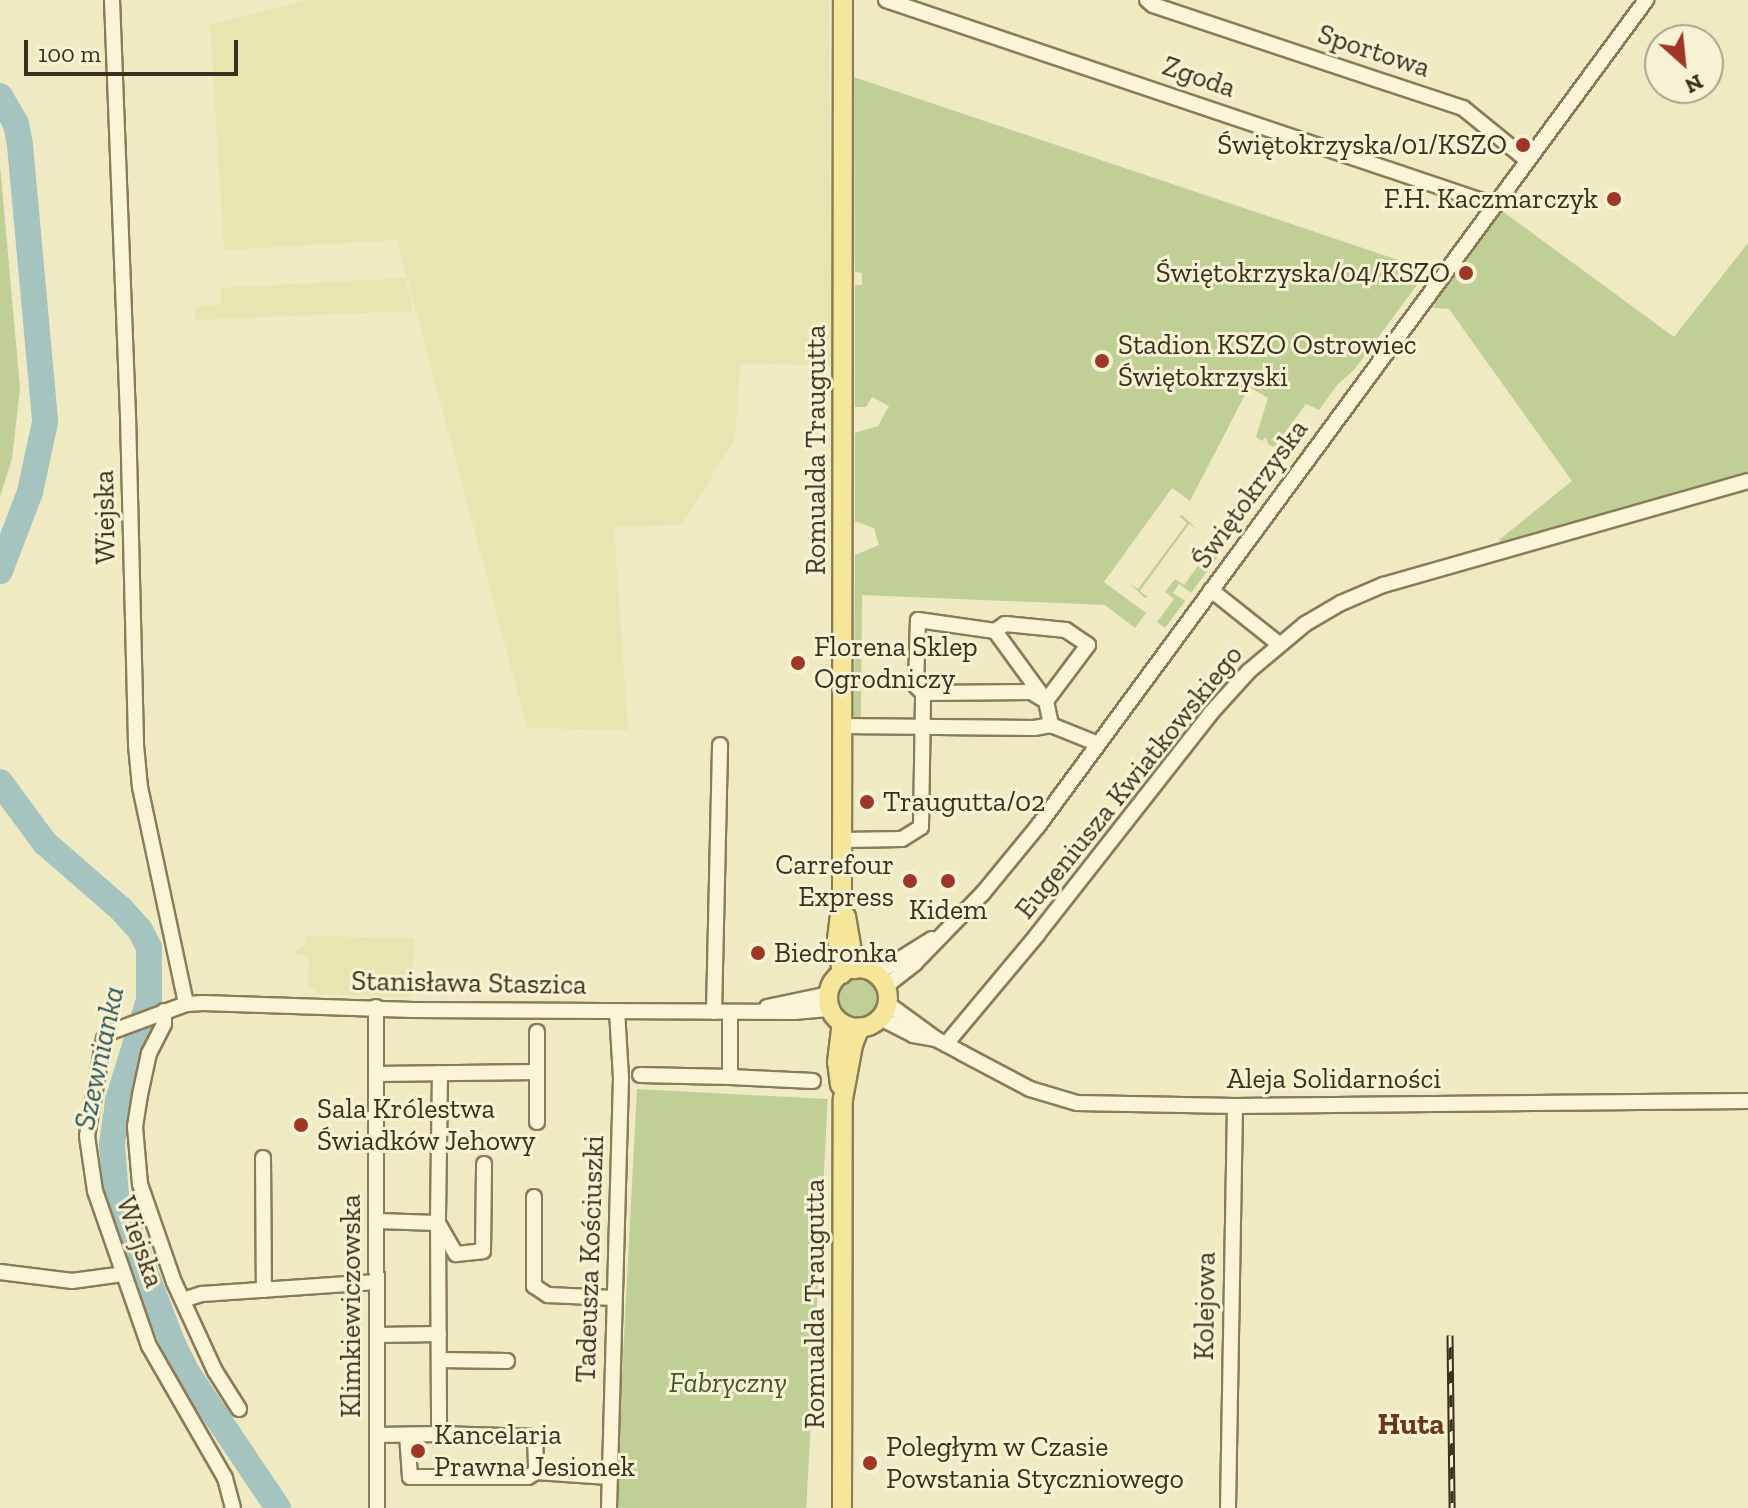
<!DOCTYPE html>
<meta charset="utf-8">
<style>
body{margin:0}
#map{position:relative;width:1748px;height:1508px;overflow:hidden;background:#f0eac3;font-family:"Zilla Slab",serif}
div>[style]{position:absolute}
.farmland>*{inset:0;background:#e6e6b0}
.green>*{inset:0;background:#bfcf96;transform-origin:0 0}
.round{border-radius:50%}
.river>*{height:26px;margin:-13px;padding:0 13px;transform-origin:13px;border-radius:13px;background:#a5c3bf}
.roads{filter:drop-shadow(2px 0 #8b7b59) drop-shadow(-2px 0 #8b7b59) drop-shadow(0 2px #8b7b59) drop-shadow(0 -2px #8b7b59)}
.minor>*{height:14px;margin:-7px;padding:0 7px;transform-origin:7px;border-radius:7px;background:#faf5d7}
.major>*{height:18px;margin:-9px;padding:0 9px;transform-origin:9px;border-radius:9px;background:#f5e699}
.major>.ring{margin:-9px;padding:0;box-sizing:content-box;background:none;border:18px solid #f5e699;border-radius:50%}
.rail>*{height:7px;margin-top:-3.5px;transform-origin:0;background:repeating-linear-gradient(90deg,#f7f2d3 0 12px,#3a301e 0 24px);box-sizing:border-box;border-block:2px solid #3a301e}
.dots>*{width:22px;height:22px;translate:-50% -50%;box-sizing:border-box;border:4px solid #f7f2d3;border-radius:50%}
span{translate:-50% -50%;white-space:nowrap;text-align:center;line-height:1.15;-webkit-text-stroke:6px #f7f2d3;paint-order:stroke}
.street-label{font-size:28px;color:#3a301e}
.poi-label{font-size:28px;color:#3a301e}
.right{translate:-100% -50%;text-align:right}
.left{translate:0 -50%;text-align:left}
.park-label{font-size:28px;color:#425823;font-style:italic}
.water-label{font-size:30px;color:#2c575b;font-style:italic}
.neighbourhood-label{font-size:30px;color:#69371b;font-weight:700}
.north{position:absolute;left:1644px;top:24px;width:80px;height:80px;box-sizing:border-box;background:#f7f2d3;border:2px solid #aba48b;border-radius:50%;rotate:153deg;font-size:22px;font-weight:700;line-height:32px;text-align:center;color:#3a301e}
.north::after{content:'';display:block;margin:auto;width:28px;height:36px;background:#9d3726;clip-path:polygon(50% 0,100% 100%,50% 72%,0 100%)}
.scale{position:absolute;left:24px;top:40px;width:214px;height:36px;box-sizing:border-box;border:4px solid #3a301e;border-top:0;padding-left:10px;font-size:24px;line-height:28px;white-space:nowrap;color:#3a301e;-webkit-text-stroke:6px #f7f2d3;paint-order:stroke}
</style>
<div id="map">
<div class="farmland">
<div style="clip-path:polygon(305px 0,829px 0,831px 366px,740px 363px,735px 440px,681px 525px,614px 526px,628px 730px,527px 728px,397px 240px,224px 250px,210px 25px)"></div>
<div style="clip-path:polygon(405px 278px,413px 311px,195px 320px,196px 306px,221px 305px,221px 288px)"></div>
<div style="clip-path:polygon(306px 936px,415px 938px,410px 997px,316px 994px,315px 987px,308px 986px,309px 956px,296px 954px,295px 950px,305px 945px)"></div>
</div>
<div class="green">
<div style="clip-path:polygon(854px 77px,1428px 270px,1354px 370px,1338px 384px,1319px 410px,1306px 404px,1274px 447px,1268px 444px,1266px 437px,1262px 441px,1256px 437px,1268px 398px,1249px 387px,1190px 501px,1172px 488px,1104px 582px,1146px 613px,1135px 628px,1105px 605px,862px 595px,861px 721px,854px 719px,855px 555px,879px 545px,874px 528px,855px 521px,855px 433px,878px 426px,889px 406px,872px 397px,866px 407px,855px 407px,855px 285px,862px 285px,862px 273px,855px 272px)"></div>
<div style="clip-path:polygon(0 165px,20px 388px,12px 459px,0 496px)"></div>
<div style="clip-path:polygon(1494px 205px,1674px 337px,1748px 243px,1748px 481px,1503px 550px,1499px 540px,1572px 481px,1449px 309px,1433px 308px,1451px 265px)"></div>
<div style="clip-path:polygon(1182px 515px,1198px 530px,1189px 524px,1140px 591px,1148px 597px,1145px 598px,1130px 584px,1138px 589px,1187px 523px,1179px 516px)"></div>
<div style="clip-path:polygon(1213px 545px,1222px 551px,1191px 593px,1179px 584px,1173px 593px,1185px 601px,1165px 628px,1157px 622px,1174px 599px,1165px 592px,1175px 579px,1184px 585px)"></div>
<div class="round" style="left:839px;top:978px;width:40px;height:40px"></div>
<div style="left:637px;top:1089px;width:191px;height:419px;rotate:3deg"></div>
</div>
<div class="river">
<div style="left:0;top:96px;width:32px;rotate:60deg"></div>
<div style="left:16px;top:124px;width:21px;rotate:79deg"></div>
<div style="left:20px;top:145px;width:278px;rotate:84.8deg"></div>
<div style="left:45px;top:422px;width:72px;rotate:102.1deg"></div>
<div style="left:30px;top:492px;width:85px;rotate:110.8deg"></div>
<div style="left:0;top:782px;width:76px;rotate:53.6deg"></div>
<div style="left:45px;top:843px;width:101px;rotate:41deg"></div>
<div style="left:121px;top:909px;width:28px;rotate:48deg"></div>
<div style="left:140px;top:930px;width:20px;rotate:63deg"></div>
<div style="left:149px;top:948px;width:52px;rotate:90deg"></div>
<div style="left:149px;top:1000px;width:106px;rotate:107.1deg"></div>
<div style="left:118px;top:1101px;width:44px;rotate:97.8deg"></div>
<div style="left:112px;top:1145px;width:51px;rotate:85.5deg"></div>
<div style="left:116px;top:1196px;width:156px;rotate:69deg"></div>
<div style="left:172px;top:1342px;width:32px;rotate:64deg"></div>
<div style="left:186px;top:1371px;width:165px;rotate:56.1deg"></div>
</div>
<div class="roads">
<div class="minor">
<div style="left:112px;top:0;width:415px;rotate:87.8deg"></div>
<div style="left:128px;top:415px;width:330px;rotate:88.6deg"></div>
<div style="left:136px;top:745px;width:42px;rotate:84.6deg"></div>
<div style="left:140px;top:787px;width:222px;rotate:78deg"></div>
<div style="left:886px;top:0;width:642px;rotate:18.63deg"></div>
<div style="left:1147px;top:0;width:8px;rotate:40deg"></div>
<div style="left:1153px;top:5px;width:327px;rotate:18.4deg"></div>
<div style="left:1463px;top:108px;width:82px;rotate:39.1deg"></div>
<div style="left:1211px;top:590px;width:87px;rotate:38.5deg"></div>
<div style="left:923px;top:693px;width:10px;rotate:-135deg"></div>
<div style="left:916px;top:686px;width:66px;rotate:-88.3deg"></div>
<div style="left:918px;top:620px;width:78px;rotate:8.1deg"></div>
<div style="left:995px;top:631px;width:87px;rotate:53.9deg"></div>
<div style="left:1046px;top:701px;width:25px;rotate:78deg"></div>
<div style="left:843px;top:726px;width:191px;rotate:0.6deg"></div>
<div style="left:1034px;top:728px;width:17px;rotate:-10deg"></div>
<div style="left:1051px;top:725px;width:51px;rotate:22deg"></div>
<div style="left:843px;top:840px;width:59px;rotate:-1deg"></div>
<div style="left:902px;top:839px;width:22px;rotate:-32deg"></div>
<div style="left:921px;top:827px;width:134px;rotate:-89.1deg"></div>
<div style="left:923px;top:693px;width:108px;rotate:-0.5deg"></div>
<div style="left:1031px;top:692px;width:17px;rotate:31deg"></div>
<div style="left:1046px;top:701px;width:70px;rotate:-53.1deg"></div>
<div style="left:1088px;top:645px;width:27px;rotate:-146deg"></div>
<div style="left:1066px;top:630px;width:61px;rotate:-174.4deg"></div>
<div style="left:1005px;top:624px;width:12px;rotate:145deg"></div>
<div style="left:876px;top:974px;width:66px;rotate:-32deg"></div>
<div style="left:886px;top:986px;width:37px;rotate:-38deg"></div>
<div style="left:915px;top:963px;width:98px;rotate:-45.8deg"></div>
<div style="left:983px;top:893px;width:87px;rotate:-50.6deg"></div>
<div style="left:1038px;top:826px;width:1026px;rotate:-53.64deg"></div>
<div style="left:888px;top:1004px;width:59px;rotate:36.1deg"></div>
<div style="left:936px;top:1039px;width:30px;rotate:28deg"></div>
<div style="left:962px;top:1053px;width:77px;rotate:27.9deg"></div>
<div style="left:1030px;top:1089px;width:49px;rotate:16.6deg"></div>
<div style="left:1077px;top:1103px;width:158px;rotate:1.1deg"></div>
<div style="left:1235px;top:1106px;width:513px;rotate:-0.56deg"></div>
<div style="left:376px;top:1007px;width:501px;rotate:89.89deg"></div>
<div style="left:767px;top:1007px;width:63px;rotate:-11.8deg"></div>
<div style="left:164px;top:1011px;width:13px;rotate:90deg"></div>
<div style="left:164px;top:1024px;width:33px;rotate:117deg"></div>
<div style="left:149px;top:1053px;width:43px;rotate:102.1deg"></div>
<div style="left:140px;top:1095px;width:32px;rotate:99deg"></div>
<div style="left:135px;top:1127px;width:57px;rotate:85deg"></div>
<div style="left:140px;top:1184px;width:104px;rotate:70.9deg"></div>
<div style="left:174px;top:1282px;width:98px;rotate:65.3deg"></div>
<div style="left:215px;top:1371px;width:45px;rotate:57.7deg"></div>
<div style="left:714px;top:1012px;width:267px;rotate:-88.7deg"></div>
<div style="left:880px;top:1018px;width:37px;rotate:27deg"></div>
<div style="left:913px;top:1035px;width:22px;rotate:10deg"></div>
<div style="left:946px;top:1044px;width:142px;rotate:-50.1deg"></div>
<div style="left:1037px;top:935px;width:281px;rotate:-51.9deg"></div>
<div style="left:1210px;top:714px;width:58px;rotate:-47.8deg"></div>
<div style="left:1249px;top:671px;width:73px;rotate:-40deg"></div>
<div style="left:1305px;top:624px;width:42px;rotate:-30.3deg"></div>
<div style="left:1341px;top:603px;width:46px;rotate:-23.2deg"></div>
<div style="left:1383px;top:585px;width:380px;rotate:-15.9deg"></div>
<div style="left:537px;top:1072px;width:40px;rotate:-90deg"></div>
<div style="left:440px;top:1073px;width:150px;rotate:90.8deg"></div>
<div style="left:438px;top:1223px;width:36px;rotate:60deg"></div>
<div style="left:456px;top:1254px;width:27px;rotate:-6deg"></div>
<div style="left:483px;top:1251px;width:87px;rotate:-89.3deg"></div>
<div style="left:376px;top:1074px;width:161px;rotate:-0.7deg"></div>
<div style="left:537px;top:1072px;width:50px;rotate:90deg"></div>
<div style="left:640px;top:1075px;width:90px;rotate:1.3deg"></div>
<div style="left:730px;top:1077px;width:65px;rotate:-90deg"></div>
<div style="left:730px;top:1077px;width:83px;rotate:2.8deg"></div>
<div style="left:263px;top:1158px;width:132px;rotate:89.6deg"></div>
<div style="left:534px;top:1197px;width:89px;rotate:90deg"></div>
<div style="left:534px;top:1286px;width:17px;rotate:33deg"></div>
<div style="left:548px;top:1295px;width:66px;rotate:2.6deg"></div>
<div style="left:377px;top:1221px;width:61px;rotate:1.9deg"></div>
<div style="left:438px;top:1223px;width:211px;rotate:89.7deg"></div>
<div style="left:439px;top:1434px;width:62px;rotate:179.1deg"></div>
<div style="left:0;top:1272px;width:73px;rotate:7.1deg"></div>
<div style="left:72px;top:1281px;width:51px;rotate:-7.8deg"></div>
<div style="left:183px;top:1300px;width:20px;rotate:-18deg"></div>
<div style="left:202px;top:1294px;width:175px;rotate:-3.9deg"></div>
<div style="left:377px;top:1335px;width:62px;rotate:-0.9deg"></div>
<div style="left:439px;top:1360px;width:68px;rotate:0.8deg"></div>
<div style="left:439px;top:1434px;width:96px;rotate:1.8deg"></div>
<div style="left:535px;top:1437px;width:35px;rotate:88deg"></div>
<div style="left:536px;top:1472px;width:73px;rotate:3.9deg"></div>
<div style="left:407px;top:1435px;width:42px;rotate:85.9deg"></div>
<div style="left:410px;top:1477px;width:118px"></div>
<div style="left:528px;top:1477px;width:9px;rotate:-32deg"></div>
<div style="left:233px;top:1508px;width:31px;rotate:-105deg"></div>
<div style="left:225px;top:1478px;width:152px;rotate:-119.9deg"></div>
<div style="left:149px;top:1346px;width:164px;rotate:-109.2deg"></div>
<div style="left:95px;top:1191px;width:56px;rotate:-98.3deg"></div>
<div style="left:87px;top:1136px;width:98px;rotate:-80.1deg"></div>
<div style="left:104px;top:1039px;width:7px;rotate:-56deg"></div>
<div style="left:108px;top:1033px;width:83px;rotate:-20.4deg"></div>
<div style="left:186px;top:1004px;width:17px;rotate:-3deg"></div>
<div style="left:203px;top:1003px;width:210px;rotate:1.9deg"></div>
<div style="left:413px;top:1010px;width:381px;rotate:0.3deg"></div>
<div style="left:794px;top:1012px;width:37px;rotate:-5deg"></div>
<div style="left:609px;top:1508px;width:430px;rotate:-88.4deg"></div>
<div style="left:621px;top:1078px;width:67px;rotate:-93.4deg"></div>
<div style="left:1228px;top:1508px;width:402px;rotate:-89deg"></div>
</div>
<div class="major">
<div style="left:846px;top:916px;width:54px;rotate:80.4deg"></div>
<div class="ring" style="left:828px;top:968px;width:42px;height:42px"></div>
<div style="left:842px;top:974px;width:35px;rotate:-98deg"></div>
<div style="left:837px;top:939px;width:39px;rotate:-83deg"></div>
<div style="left:842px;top:900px;width:900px;rotate:-89.94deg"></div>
<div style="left:840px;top:1085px;width:23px;rotate:-97deg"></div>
<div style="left:837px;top:1062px;width:39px;rotate:-83deg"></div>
<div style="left:842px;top:1508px;width:409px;rotate:-89.9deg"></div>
<div style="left:843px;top:1099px;width:55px;rotate:-79.5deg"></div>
<div style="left:853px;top:1045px;width:19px;rotate:-69deg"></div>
</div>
</div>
<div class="rail">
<div style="left:1450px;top:1335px;width:173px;rotate:89.3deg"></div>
</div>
<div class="dots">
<div style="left:1523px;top:145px;background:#9d3726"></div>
<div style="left:1614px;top:199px;background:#9d3726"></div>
<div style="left:1466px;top:273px;background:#9d3726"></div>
<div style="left:1102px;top:361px;background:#9d3726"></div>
<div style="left:798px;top:663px;background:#9d3726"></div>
<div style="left:867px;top:802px;background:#9d3726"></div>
<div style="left:910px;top:881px;background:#9d3726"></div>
<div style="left:948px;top:881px;background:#9d3726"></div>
<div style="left:758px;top:953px;background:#9d3726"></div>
<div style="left:301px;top:1125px;background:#9d3726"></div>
<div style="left:418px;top:1451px;background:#9d3726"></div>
<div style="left:870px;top:1463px;background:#9d3726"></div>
</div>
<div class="street-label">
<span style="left:1374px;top:51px;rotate:18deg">Sportowa</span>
<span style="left:1199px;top:77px;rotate:19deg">Zgoda</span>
<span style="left:816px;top:450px;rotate:-90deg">Romualda Traugutta</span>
<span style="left:1250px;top:494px;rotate:-54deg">Świętokrzyska</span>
<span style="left:105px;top:517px;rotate:-91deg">Wiejska</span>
<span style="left:1129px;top:782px;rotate:-51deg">Eugeniusza Kwiatkowskiego</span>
<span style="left:469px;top:983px;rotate:1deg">Stanisława Staszica</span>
<span style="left:1334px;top:1079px">Aleja Solidarności</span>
<span style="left:140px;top:1242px;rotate:71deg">Wiejska</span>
<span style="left:590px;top:1259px;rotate:-88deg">Tadeusza Kościuszki</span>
<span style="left:815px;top:1304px;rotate:-90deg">Romualda Traugutta</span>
<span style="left:351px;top:1306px;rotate:-90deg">Klimkiewiczowska</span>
<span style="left:1205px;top:1306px;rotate:-89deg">Kolejowa</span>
</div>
<div class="poi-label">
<span class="right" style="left:1507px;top:145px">Świętokrzyska/01/KSZO</span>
<span class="right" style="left:1598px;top:199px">F.H. Kaczmarczyk</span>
<span class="right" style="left:1450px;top:273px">Świętokrzyska/04/KSZO</span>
<span class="left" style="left:1118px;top:361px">Stadion KSZO Ostrowiec<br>Świętokrzyski</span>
<span class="left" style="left:814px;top:663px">Florena Sklep<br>Ogrodniczy</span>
<span class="left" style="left:883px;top:802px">Traugutta/02</span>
<span class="right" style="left:894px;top:881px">Carrefour<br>Express</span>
<span style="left:948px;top:910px">Kidem</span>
<span class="left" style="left:774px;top:953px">Biedronka</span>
<span class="left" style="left:317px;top:1125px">Sala Królestwa<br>Świadków Jehowy</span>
<span class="left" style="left:434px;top:1451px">Kancelaria<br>Prawna Jesionek</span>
<span class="left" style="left:886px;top:1463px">Poległym w Czasie<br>Powstania Styczniowego</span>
</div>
<div class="park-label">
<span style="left:728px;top:1383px">Fabryczny</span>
</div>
<div class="water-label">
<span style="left:99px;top:1058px;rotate:-78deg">Szewnianka</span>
</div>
<div class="neighbourhood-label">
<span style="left:1411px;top:1424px">Huta</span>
</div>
<div class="north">N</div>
<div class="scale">100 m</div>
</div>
